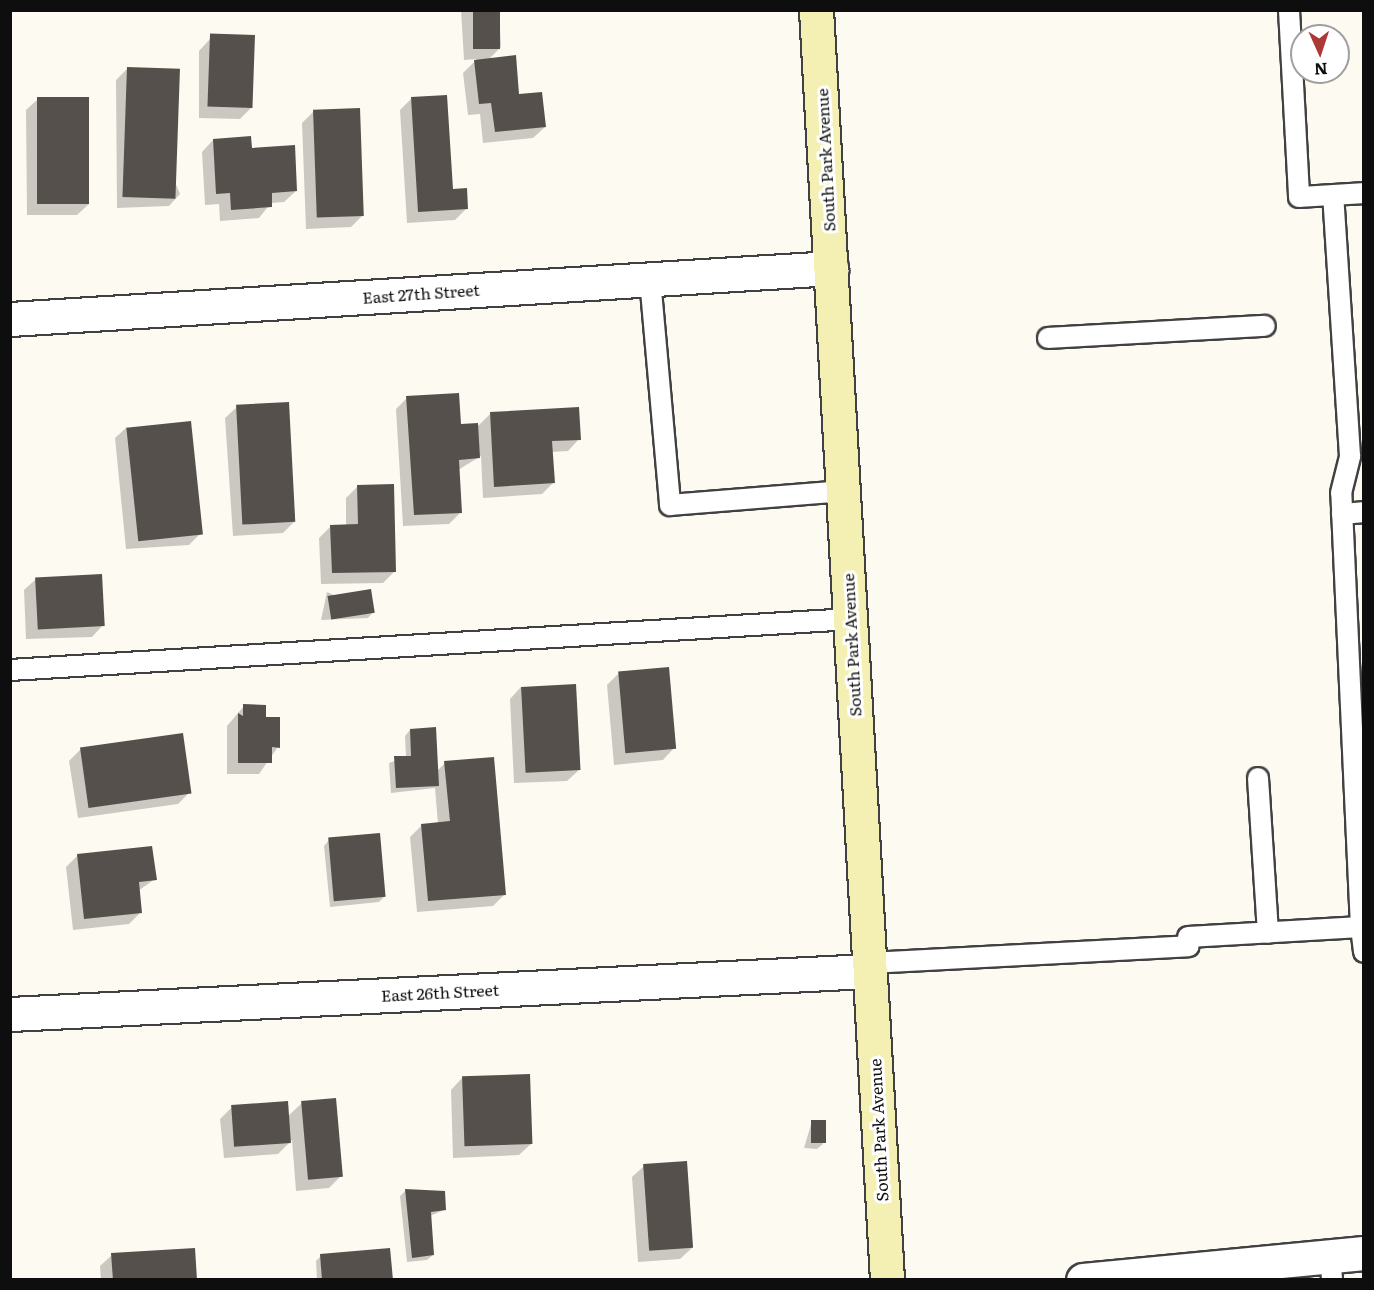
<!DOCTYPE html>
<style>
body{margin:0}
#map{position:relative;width:1374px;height:1290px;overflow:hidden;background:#fdfbf1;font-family:Literata,serif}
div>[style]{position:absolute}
.shadow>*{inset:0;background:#0003}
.building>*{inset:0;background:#55504c;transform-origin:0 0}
.roads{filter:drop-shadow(2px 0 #414141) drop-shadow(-2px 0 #414141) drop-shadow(0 2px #414141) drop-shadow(0 -2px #414141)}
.lane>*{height:20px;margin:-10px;padding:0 10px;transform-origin:10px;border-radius:10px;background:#fff}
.street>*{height:33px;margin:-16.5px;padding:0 16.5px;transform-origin:16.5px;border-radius:16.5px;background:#fff}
.secondary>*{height:33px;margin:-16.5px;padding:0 16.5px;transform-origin:16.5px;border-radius:16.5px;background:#f4f0b4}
span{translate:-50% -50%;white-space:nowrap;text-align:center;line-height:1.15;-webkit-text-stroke:6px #fff;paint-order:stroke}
.street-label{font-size:16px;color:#0e0e0e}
.frame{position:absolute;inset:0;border:12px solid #0e0e0e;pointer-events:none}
.north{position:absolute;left:1290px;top:24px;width:60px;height:60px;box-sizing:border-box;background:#fff;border:2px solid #9f9f9f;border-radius:50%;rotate:177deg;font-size:16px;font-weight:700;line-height:24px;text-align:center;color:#0e0e0e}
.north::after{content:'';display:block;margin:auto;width:21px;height:27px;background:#ac3838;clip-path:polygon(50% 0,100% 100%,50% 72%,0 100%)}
</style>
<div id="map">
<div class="shadow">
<div style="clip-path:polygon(461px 10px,499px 10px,501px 47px,488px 60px,545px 127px,533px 138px,483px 143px,480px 114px,468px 115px,463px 73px,477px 59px,464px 60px)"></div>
<div style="clip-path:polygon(210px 39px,252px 107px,240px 119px,199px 118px,199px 51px)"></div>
<div style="clip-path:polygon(128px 68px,180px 194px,169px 206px,117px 208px,116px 80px)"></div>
<div style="clip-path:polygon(38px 99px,89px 204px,77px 215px,27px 215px,26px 110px)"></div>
<div style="clip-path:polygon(411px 99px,452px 190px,467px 208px,455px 220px,407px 223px,400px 110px)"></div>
<div style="clip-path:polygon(314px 111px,363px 215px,351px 227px,306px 229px,302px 123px)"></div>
<div style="clip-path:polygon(213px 140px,250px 150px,296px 191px,284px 202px,271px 203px,259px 218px,220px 221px,219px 204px,205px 205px,202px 152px)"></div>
<div style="clip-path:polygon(407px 398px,459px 426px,477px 427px,490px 414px,579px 439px,568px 451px,551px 452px,553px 483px,542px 494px,483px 498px,481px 456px,458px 470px,461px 512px,449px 524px,403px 526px,396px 409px)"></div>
<div style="clip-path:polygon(237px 407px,295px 521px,283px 533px,233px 536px,225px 418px)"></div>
<div style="clip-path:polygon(127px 427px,201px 533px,189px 545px,126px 549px,115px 438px)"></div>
<div style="clip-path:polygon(357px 487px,395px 571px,383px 583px,321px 584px,319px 538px,331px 526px,346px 526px,346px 498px)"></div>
<div style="clip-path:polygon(36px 579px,103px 625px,92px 637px,26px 639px,24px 590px)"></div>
<div style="clip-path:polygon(327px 592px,373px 612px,368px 618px,321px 620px)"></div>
<div style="clip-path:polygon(619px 673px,674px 748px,663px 760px,614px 765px,607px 685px)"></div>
<div style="clip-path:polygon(521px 687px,579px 770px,567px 781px,514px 783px,510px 699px)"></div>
<div style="clip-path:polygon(244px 706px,264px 718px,278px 747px,259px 774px,227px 774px,227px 726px)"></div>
<div style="clip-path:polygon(410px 730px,437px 771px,445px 763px,505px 894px,493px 906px,417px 912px,410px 837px,422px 825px,438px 824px,435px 788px,391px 793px,389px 763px,406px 757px,405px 736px)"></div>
<div style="clip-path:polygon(81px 749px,189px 793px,178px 804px,78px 818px,69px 761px)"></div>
<div style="clip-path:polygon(329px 840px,385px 896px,379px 902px,330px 907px,324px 846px)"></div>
<div style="clip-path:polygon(78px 855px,155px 879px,138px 891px,141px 912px,129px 924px,73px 930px,66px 867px)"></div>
<div style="clip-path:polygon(462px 1078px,531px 1144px,519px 1155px,453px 1158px,451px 1090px)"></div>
<div style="clip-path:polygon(302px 1103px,341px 1176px,329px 1188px,296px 1191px,292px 1140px,278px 1154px,224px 1158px,220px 1119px,232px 1107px,287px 1117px)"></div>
<div style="clip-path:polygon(812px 1121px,823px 1144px,817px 1149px,804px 1148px)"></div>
<div style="clip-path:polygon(644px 1166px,692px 1248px,680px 1259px,638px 1262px,632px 1177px)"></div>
<div style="clip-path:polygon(406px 1190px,444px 1210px,430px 1216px,433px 1255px,427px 1260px,407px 1262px,400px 1196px)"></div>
<div style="clip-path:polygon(112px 1255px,195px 1280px,101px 1280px,100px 1266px)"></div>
<div style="clip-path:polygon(321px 1256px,392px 1280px,317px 1280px,316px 1261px)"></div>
</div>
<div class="building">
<div style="left:473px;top:10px;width:27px;height:39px"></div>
<div style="left:255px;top:35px;width:73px;height:45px;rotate:92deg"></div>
<div style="clip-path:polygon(516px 55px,519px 94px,542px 92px,546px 127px,495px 132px,491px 103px,479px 104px,474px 60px)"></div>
<div style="left:127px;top:67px;width:53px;height:130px;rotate:2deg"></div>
<div style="clip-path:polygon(447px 95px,453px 189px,467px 188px,468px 209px,418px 212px,411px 97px)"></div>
<div style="left:37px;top:97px;width:52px;height:107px"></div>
<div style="left:360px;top:108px;width:108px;height:47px;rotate:88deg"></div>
<div style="clip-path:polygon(251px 136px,252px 148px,295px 145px,297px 191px,272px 193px,272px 207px,231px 210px,230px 193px,216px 194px,213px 139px)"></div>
<div style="clip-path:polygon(459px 393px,461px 424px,478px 423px,480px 458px,459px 460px,462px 513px,414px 515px,406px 396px)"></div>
<div style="left:289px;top:402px;width:120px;height:53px;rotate:87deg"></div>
<div style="clip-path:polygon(579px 407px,581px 440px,552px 441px,555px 483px,494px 487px,490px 412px)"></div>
<div style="left:191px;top:421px;width:114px;height:65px;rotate:84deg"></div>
<div style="clip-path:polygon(394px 484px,396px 572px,332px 573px,330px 525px,358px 524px,357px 485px)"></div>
<div style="left:102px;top:574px;width:52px;height:67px;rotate:87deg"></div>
<div style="left:371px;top:589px;width:24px;height:44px;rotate:81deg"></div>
<div style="left:669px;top:667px;width:82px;height:51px;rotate:85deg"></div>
<div style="left:576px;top:684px;width:86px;height:55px;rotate:87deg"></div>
<div style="clip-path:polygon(243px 704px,266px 705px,266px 717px,280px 717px,280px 748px,272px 747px,272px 763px,238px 763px,238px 713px,243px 716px)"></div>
<div style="clip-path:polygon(436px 727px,439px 786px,396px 788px,394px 756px,411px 756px,410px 729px)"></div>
<div style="left:183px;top:733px;width:61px;height:104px;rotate:82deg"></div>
<div style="clip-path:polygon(494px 757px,506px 895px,428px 901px,421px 824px,450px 821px,444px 761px)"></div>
<div style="left:380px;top:833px;width:64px;height:52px;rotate:85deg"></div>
<div style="clip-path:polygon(152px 846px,157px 880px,139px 882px,142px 913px,84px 919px,77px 854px)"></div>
<div style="left:530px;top:1074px;width:70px;height:68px;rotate:88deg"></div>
<div style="left:336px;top:1098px;width:79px;height:35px;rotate:85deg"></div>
<div style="left:288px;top:1101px;width:42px;height:57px;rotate:86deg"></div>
<div style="left:811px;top:1120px;width:15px;height:23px"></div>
<div style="left:687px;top:1161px;width:87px;height:44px;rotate:86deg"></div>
<div style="clip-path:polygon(405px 1189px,445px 1191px,446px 1210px,431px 1212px,434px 1255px,412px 1258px)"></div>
<div style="clip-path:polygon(195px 1248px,197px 1280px,113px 1280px,111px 1253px)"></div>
<div style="clip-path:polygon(390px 1248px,393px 1280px,322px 1280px,320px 1254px)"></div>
</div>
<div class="roads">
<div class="lane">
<div style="left:1289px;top:10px;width:187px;rotate:86.9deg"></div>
<div style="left:1299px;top:197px;width:65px;rotate:-3.5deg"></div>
<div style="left:650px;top:279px;width:227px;rotate:84.9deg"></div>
<div style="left:670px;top:505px;width:174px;rotate:-4.6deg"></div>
<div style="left:1048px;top:338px;width:217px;rotate:-3.2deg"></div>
<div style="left:1342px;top:514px;width:22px;rotate:-5deg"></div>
<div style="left:10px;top:670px;width:842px;rotate:-3.47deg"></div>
<div style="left:1258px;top:778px;width:155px;rotate:86.3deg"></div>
<div style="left:1361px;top:927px;width:25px;rotate:83deg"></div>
<div style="left:1188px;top:937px;width:173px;rotate:-3.3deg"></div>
<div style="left:1361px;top:927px;width:434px;rotate:-92.6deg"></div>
<div style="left:1341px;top:493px;width:38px;rotate:-76deg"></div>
<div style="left:1350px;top:456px;width:261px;rotate:-93.7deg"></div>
<div style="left:869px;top:963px;width:320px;rotate:-3deg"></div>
<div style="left:1330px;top:1256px;width:24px;rotate:85deg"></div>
</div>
<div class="street">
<div style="left:10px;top:319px;width:823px;rotate:-3.55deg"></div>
<div style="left:10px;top:1014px;width:860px;rotate:-2.87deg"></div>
<div style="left:1083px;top:1280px;width:282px;rotate:-5.5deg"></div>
</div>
<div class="secondary">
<div style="left:816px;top:10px;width:1272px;rotate:86.8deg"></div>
</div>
</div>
<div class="street-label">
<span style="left:825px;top:160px;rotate:-93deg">South Park Avenue</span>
<span style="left:421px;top:293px;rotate:-4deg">East 27th Street</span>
<span style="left:851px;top:645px;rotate:-93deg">South Park Avenue</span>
<span style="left:440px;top:992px;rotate:-3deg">East 26th Street</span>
<span style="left:878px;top:1130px;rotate:-93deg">South Park Avenue</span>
</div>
<div class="frame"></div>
<div class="north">N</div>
</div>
